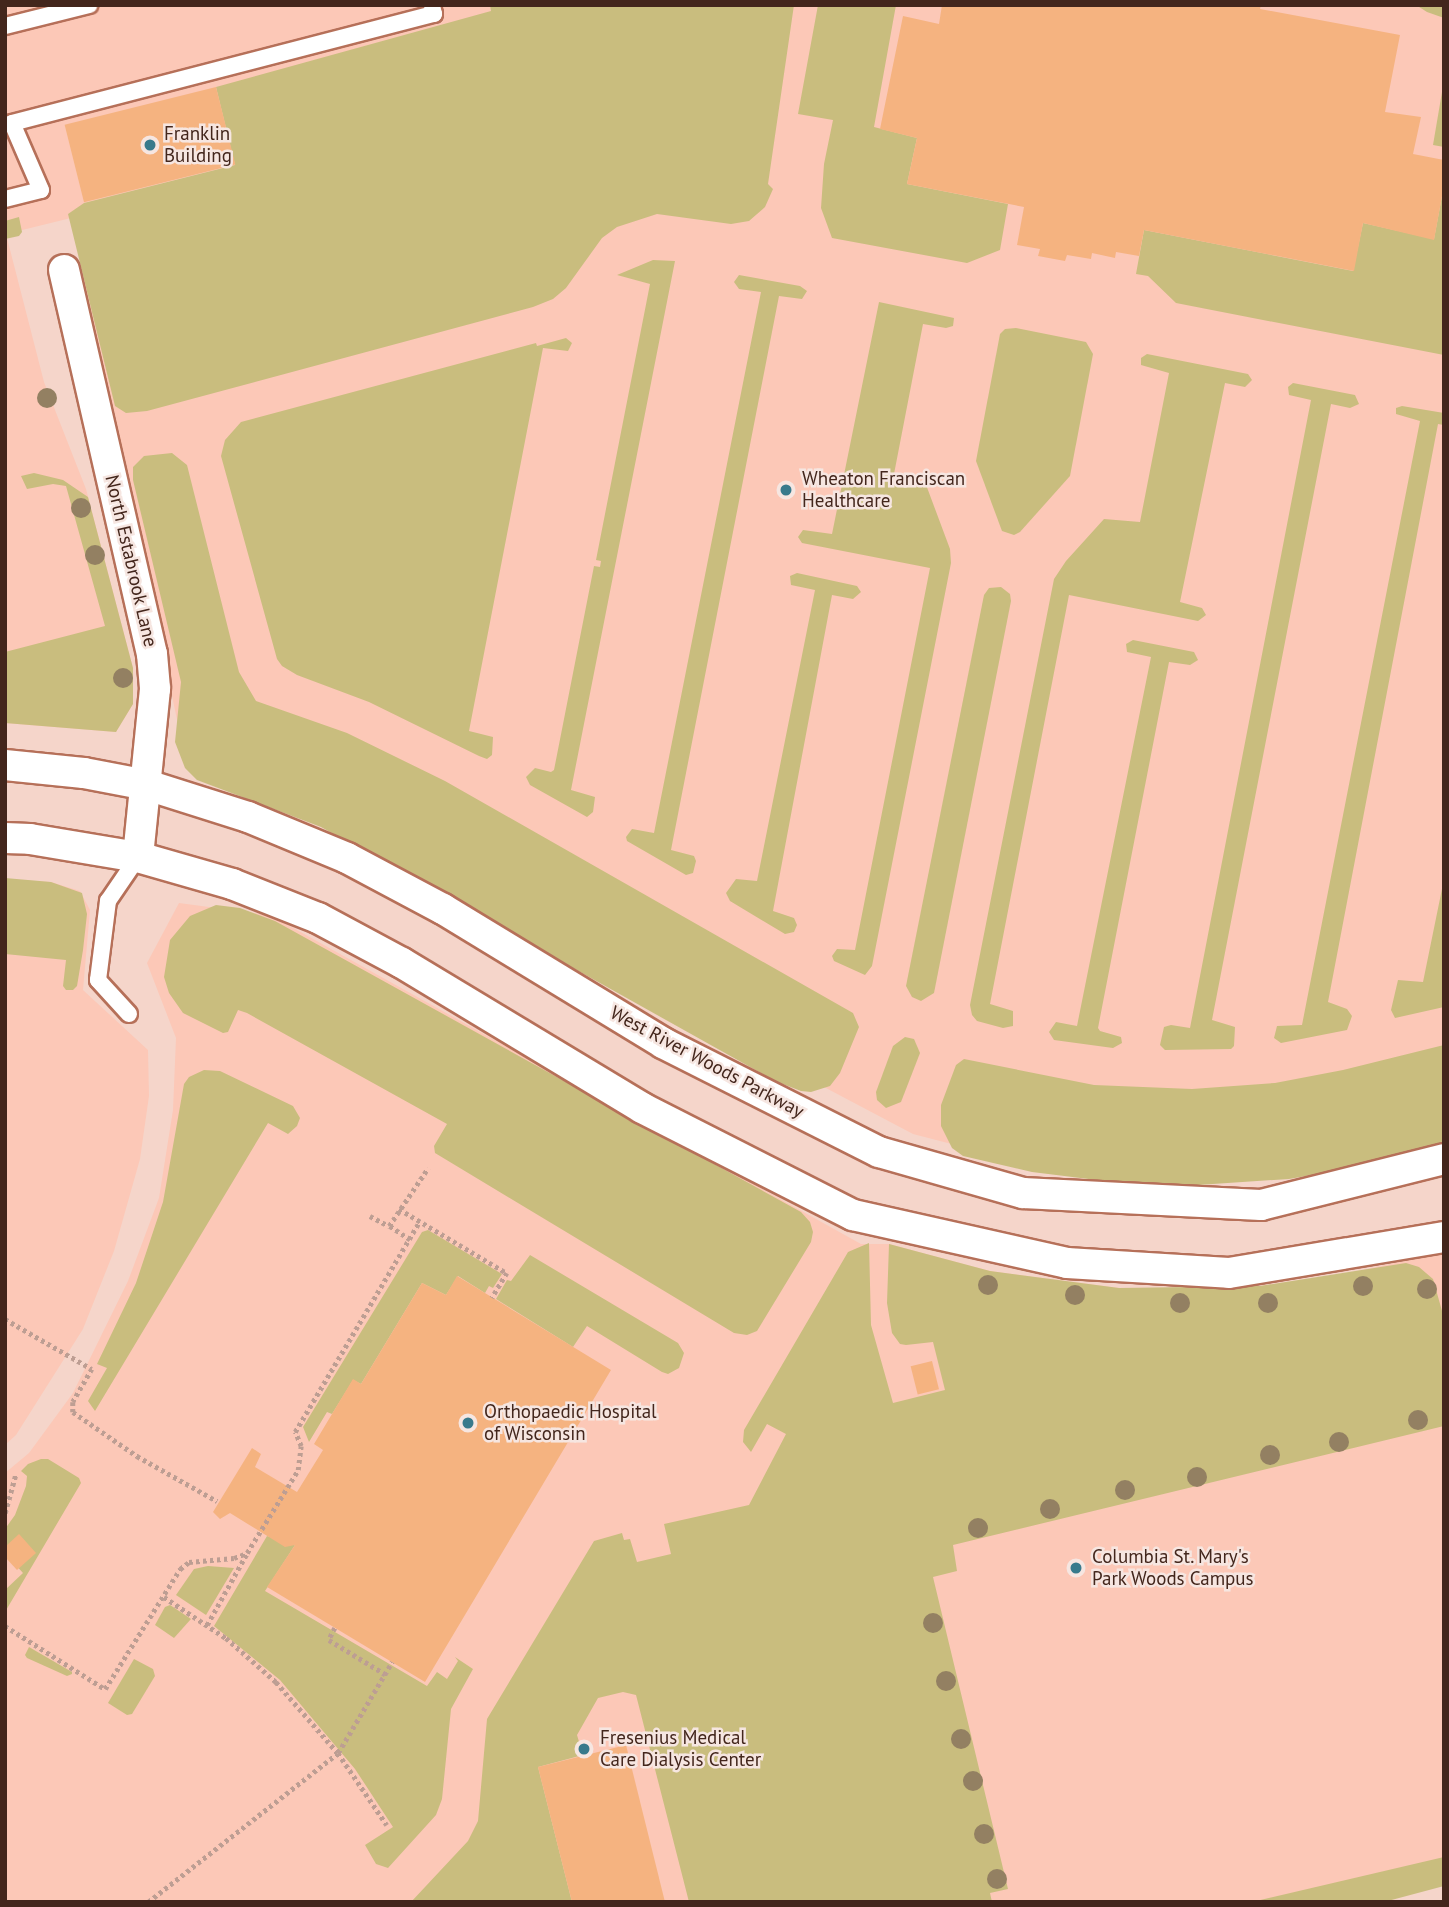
<!DOCTYPE html>
<style>
body{margin:0}
#map{position:relative;width:1449px;height:1907px;overflow:hidden;background:#f5d5ca;font-family:"PT Sans",sans-serif}
div>[style]{position:absolute}
.built>*{inset:0;background:#fcc8b7}
.green>*{inset:0;background:#c9bd7e}
.building>*{inset:0;background:#f5b380;transform-origin:0 0}
.path>*{height:4.5px;margin-top:-2.25px;transform-origin:0;background:repeating-linear-gradient(90deg,#bd9e93 0 3.5px,transparent 0 7px)}
.roads{filter:drop-shadow(2px 0 #b67059) drop-shadow(-2px 0 #b67059) drop-shadow(0 2px #b67059) drop-shadow(0 -2px #b67059)}
.lane>*{height:16px;margin:-8px;padding:0 8px;transform-origin:8px;border-radius:8px;background:#fff}
.street>*{height:30px;margin:-15px;padding:0 15px;transform-origin:15px;border-radius:15px;background:#fff}
.trees>*{width:20px;height:20px;margin:-10px;border-radius:50%;background:#938062}
.dots>*{width:19px;height:19px;translate:-50% -50%;box-sizing:border-box;border:4px solid #f6e6e1;border-radius:50%}
span{translate:-50% -50%;white-space:nowrap;text-align:center;line-height:1.15;-webkit-text-stroke:5px #f6e6e1;paint-order:stroke}
.poi-label{font-size:19px;color:#43261c}
.left{translate:0 -50%;text-align:left}
.street-label{font-size:19px;color:#43261c}
.frame{position:absolute;inset:0;border:7px solid #43261c;pointer-events:none}
</style>
<div id="map">
<div class="built">
<div style="clip-path:polygon(5px 5px,1444px 5px,1444px 1137px,1033px 1165px,913px 1134px,183px 748px,74px 231px,225px 180px,6px 234px,44px 382px,86px 489px,133px 668px,133px 704px,116px 732px,5px 723px)"></div>
<div style="clip-path:polygon(5px 879px,51px 882px,80px 891px,90px 910px,83px 990px,148px 1050px,149px 1096px,140px 1159px,114px 1251px,83px 1329px,16px 1435px,5px 1445px)"></div>
<div style="clip-path:polygon(179px 903px,270px 915px,861px 1244px,889px 1244px,990px 1271px,1119px 1288px,1178px 1289px,1260px 1286px,1331px 1277px,1444px 1252px,1444px 1884px,1377px 1902px,5px 1902px,5px 1473px,29px 1453px,73px 1393px,128px 1281px,159px 1198px,173px 1110px,176px 1038px,147px 963px)"></div>
</div>
<div class="green">
<div style="clip-path:polygon(490px 5px,794px 5px,768px 184px,773px 189px,765px 207px,749px 221px,731px 224px,657px 214px,617px 227px,602px 238px,566px 288px,553px 299px,533px 307px,147px 411px,126px 413px,115px 406px,68px 214px,84px 203px,235px 165px,216px 87px,491px 11px)"></div>
<div style="clip-path:polygon(818px 5px,896px 5px,874px 127px,917px 138px,907px 184px,1008px 204px,1000px 250px,967px 263px,832px 238px,821px 208px,824px 164px,833px 120px,798px 114px)"></div>
<div style="clip-path:polygon(1416px 5px,1444px 5px,1444px 18px,1427px 12px)"></div>
<div style="clip-path:polygon(1442px 92px,1444px 93px,1444px 147px,1433px 145px)"></div>
<div style="clip-path:polygon(1444px 185px,1444px 355px,1176px 303px,1148px 276px,1136px 274px,1144px 230px,1353px 271px,1363px 223px,1434px 239px)"></div>
<div style="clip-path:polygon(19px 217px,22px 232px,19px 236px,5px 239px,5px 221px)"></div>
<div style="clip-path:polygon(653px 260px,675px 261px,571px 790px,595px 797px,593px 812px,587px 817px,530px 785px,526px 777px,535px 768px,551px 772px,554px 770px,594px 566px,600px 567px,601px 561px,596px 560px,650px 284px,617px 275px)"></div>
<div style="clip-path:polygon(739px 275px,800px 286px,807px 291px,802px 299px,779px 296px,671px 850px,694px 856px,696px 861px,693px 873px,686px 875px,627px 841px,626px 837px,632px 829px,654px 833px,761px 292px,739px 289px,734px 282px)"></div>
<div style="clip-path:polygon(879px 302px,954px 318px,953px 326px,946px 328px,923px 324px,894px 474px,925px 482px,950px 549px,951px 563px,872px 966px,865px 975px,834px 961px,832px 956px,837px 949px,855px 950px,930px 568px,802px 543px,798px 537px,803px 530px,832px 534px)"></div>
<div style="clip-path:polygon(1016px 328px,1086px 342px,1093px 354px,1070px 476px,1020px 532px,1014px 535px,1002px 531px,976px 461px,1000px 334px,1005px 329px)"></div>
<div style="clip-path:polygon(566px 338px,572px 343px,568px 351px,543px 348px,469px 731px,493px 737px,492px 755px,487px 759px,479px 756px,369px 702px,297px 675px,282px 666px,277px 659px,221px 456px,225px 440px,241px 422px,536px 343px,537px 346px)"></div>
<div style="clip-path:polygon(1147px 354px,1248px 374px,1252px 380px,1245px 387px,1225px 383px,1180px 602px,1202px 608px,1206px 615px,1198px 621px,1069px 595px,990px 1004px,1013px 1011px,1013px 1026px,1003px 1028px,977px 1021px,972px 1015px,970px 1005px,1054px 579px,1066px 561px,1104px 519px,1140px 522px,1169px 373px,1141px 365px,1141px 358px)"></div>
<div style="clip-path:polygon(1293px 383px,1355px 395px,1359px 404px,1350px 408px,1331px 404px,1212px 1020px,1235px 1027px,1234px 1046px,1231px 1049px,1165px 1050px,1160px 1045px,1164px 1027px,1171px 1025px,1190px 1028px,1311px 400px,1289px 395px,1288px 387px)"></div>
<div style="clip-path:polygon(1402px 406px,1444px 413px,1444px 425px,1438px 424px,1328px 1002px,1347px 1009px,1352px 1016px,1347px 1030px,1281px 1043px,1274px 1038px,1277px 1026px,1302px 1025px,1420px 421px,1396px 414px,1396px 408px)"></div>
<div style="clip-path:polygon(172px 453px,187px 465px,239px 672px,256px 701px,347px 733px,445px 781px,853px 1013px,859px 1027px,840px 1073px,830px 1086px,811px 1092px,801px 1091px,775px 1081px,321px 827px,197px 780px,185px 768px,175px 742px,181px 682px,133px 480px,133px 467px,144px 456px)"></div>
<div style="clip-path:polygon(34px 473px,63px 480px,88px 497px,133px 668px,133px 704px,116px 732px,5px 723px,5px 652px,105px 626px,66px 486px,53px 484px,27px 489px,21px 476px)"></div>
<div style="clip-path:polygon(797px 573px,857px 586px,861px 592px,853px 599px,832px 595px,773px 911px,794px 918px,797px 925px,794px 932px,785px 934px,730px 901px,726px 893px,736px 879px,757px 881px,815px 590px,791px 585px,790px 576px)"></div>
<div style="clip-path:polygon(1001px 587px,1010px 594px,1011px 601px,934px 993px,921px 1001px,912px 997px,906px 986px,984px 595px,989px 588px)"></div>
<div style="clip-path:polygon(1133px 640px,1194px 652px,1198px 660px,1190px 665px,1169px 662px,1098px 1028px,1100px 1031px,1121px 1037px,1122px 1043px,1113px 1048px,1054px 1040px,1049px 1032px,1056px 1022px,1077px 1026px,1151px 657px,1127px 652px,1126px 644px)"></div>
<div style="clip-path:polygon(5px 878px,51px 882px,82px 893px,87px 914px,83px 950px,77px 986px,73px 990px,66px 990px,63px 986px,66px 960px,5px 954px)"></div>
<div style="clip-path:polygon(1444px 879px,1444px 1007px,1395px 1018px,1391px 1010px,1398px 980px,1423px 982px)"></div>
<div style="clip-path:polygon(216px 905px,240px 908px,275px 921px,801px 1212px,810px 1222px,813px 1232px,811px 1242px,757px 1331px,747px 1335px,734px 1333px,435px 1153px,434px 1146px,447px 1124px,247px 1013px,238px 1010px,228px 1032px,223px 1033px,183px 1013px,169px 993px,164px 977px,170px 940px,190px 916px)"></div>
<div style="clip-path:polygon(905px 1037px,914px 1039px,920px 1053px,901px 1102px,886px 1108px,877px 1100px,876px 1092px,893px 1046px)"></div>
<div style="clip-path:polygon(1444px 1045px,1444px 1145px,1357px 1167px,1289px 1179px,1198px 1185px,1129px 1184px,1032px 1172px,963px 1156px,952px 1148px,941px 1126px,941px 1105px,956px 1065px,964px 1059px,1094px 1085px,1192px 1089px,1275px 1083px,1343px 1070px)"></div>
<div style="clip-path:polygon(204px 1070px,220px 1071px,293px 1106px,300px 1118px,297px 1126px,288px 1134px,268px 1123px,95px 1411px,88px 1401px,107px 1368px,97px 1364px,136px 1283px,163px 1202px,184px 1084px,189px 1077px)"></div>
<div style="clip-path:polygon(428px 1230px,502px 1274px,493px 1288px,489px 1286px,485px 1293px,458px 1276px,446px 1295px,422px 1283px,361px 1384px,353px 1380px,332px 1414px,327px 1412px,309px 1442px,303px 1427px,422px 1232px)"></div>
<div style="clip-path:polygon(869px 1243px,871px 1325px,893px 1403px,945px 1390px,933px 1342px,906px 1345px,900px 1344px,892px 1333px,887px 1303px,889px 1244px,990px 1271px,1119px 1288px,1260px 1286px,1406px 1263px,1419px 1267px,1433px 1279px,1444px 1318px,1444px 1426px,953px 1545px,957px 1571px,933px 1577px,1008px 1889px,990px 1893px,992px 1902px,689px 1902px,636px 1695px,623px 1692px,598px 1698px,577px 1735px,583px 1755px,538px 1767px,572px 1902px,411px 1902px,468px 1841px,478px 1821px,487px 1719px,594px 1541px,622px 1533px,624px 1540px,630px 1539px,637px 1562px,671px 1554px,664px 1524px,749px 1505px,786px 1434px,767px 1424px,751px 1452px,743px 1442px,744px 1430px,848px 1252px)"></div>
<div style="clip-path:polygon(530px 1255px,678px 1343px,684px 1353px,679px 1368px,668px 1374px,662px 1372px,587px 1326px,573px 1347px,496px 1299px,507px 1280px,511px 1281px)"></div>
<div style="clip-path:polygon(41px 1459px,48px 1459px,79px 1478px,81px 1483px,5px 1612px,5px 1590px,23px 1573px,5px 1553px,5px 1529px,15px 1515px,26px 1486px,27px 1476px,21px 1471px,28px 1464px)"></div>
<div style="clip-path:polygon(267px 1536px,295px 1545px,265px 1591px,427px 1686px,437px 1672px,447px 1679px,458px 1661px,455px 1657px,473px 1669px,451px 1709px,442px 1799px,436px 1815px,388px 1868px,376px 1864px,365px 1845px,393px 1827px,355px 1769px,280px 1680px,214px 1626px)"></div>
<div style="clip-path:polygon(208px 1566px,234px 1568px,206px 1615px,176px 1595px,194px 1569px)"></div>
<div style="clip-path:polygon(170px 1605px,191px 1619px,174px 1638px,155px 1625px,165px 1607px)"></div>
<div style="clip-path:polygon(29px 1647px,72px 1672px,72px 1674px,67px 1676px,27px 1658px,25px 1655px)"></div>
<div style="clip-path:polygon(134px 1659px,153px 1669px,155px 1676px,132px 1714px,127px 1715px,108px 1703px)"></div>
<div style="clip-path:polygon(1444px 1857px,1444px 1886px,1384px 1902px,1252px 1902px)"></div>
</div>
<div class="building">
<div style="clip-path:polygon(942px 5px,1261px 5px,1260px 9px,1400px 35px,1385px 112px,1421px 117px,1413px 154px,1444px 160px,1444px 185px,1434px 240px,1363px 223px,1354px 271px,1144px 230px,1139px 256px,1116px 252px,1115px 258px,1092px 253px,1091px 259px,1067px 255px,1065px 261px,1038px 256px,1040px 249px,1017px 245px,1024px 207px,907px 184px,917px 138px,880px 129px,903px 16px,939px 24px)"></div>
<div style="left:216px;top:87px;width:80px;height:156px;rotate:76deg"></div>
<div style="clip-path:polygon(457px 1276px,611px 1370px,425px 1682px,267px 1587px,295px 1545px,285px 1547px,230px 1513px,220px 1519px,213px 1512px,252px 1448px,261px 1454px,255px 1467px,297px 1492px,323px 1450px,314px 1444px,353px 1379px,361px 1384px,422px 1283px,446px 1295px)"></div>
<div style="left:932px;top:1361px;width:29px;height:22px;rotate:76deg"></div>
<div style="clip-path:polygon(19px 1534px,36px 1553px,17px 1570px,5px 1557px,5px 1547px)"></div>
<div style="clip-path:polygon(626px 1745px,665px 1902px,572px 1902px,538px 1767px)"></div>
</div>
<div class="path">
<div style="left:399px;top:1209px;width:126px;rotate:30.7deg"></div>
<div style="left:507px;top:1273px;width:29px;rotate:121deg"></div>
<div style="left:370px;top:1216px;width:21px;rotate:28deg"></div>
<div style="left:410px;top:1240px;width:25px;rotate:-146deg"></div>
<div style="left:389px;top:1226px;width:70px;rotate:-56.1deg"></div>
<div style="left:5px;top:1319px;width:100px;rotate:29.9deg"></div>
<div style="left:92px;top:1369px;width:38px;rotate:120deg"></div>
<div style="left:73px;top:1402px;width:10px;rotate:90deg"></div>
<div style="left:73px;top:1412px;width:78px;rotate:34.5deg"></div>
<div style="left:137px;top:1456px;width:92px;rotate:29.4deg"></div>
<div style="left:5px;top:1513px;width:41px;rotate:-74.6deg"></div>
<div style="left:164px;top:1597px;width:74px;rotate:33.5deg"></div>
<div style="left:226px;top:1638px;width:67px;rotate:41.3deg"></div>
<div style="left:276px;top:1682px;width:94px;rotate:48.9deg"></div>
<div style="left:338px;top:1753px;width:87px;rotate:55.8deg"></div>
<div style="left:207px;top:1625px;width:82px;rotate:-60.9deg"></div>
<div style="left:5px;top:1626px;width:118px;rotate:32.2deg"></div>
<div style="left:105px;top:1689px;width:142px;rotate:-58deg"></div>
<div style="left:180px;top:1569px;width:11px;rotate:-38deg"></div>
<div style="left:189px;top:1562px;width:45px;rotate:-5.1deg"></div>
<div style="left:234px;top:1558px;width:14px;rotate:-21deg"></div>
<div style="left:247px;top:1553px;width:97px;rotate:-58.4deg"></div>
<div style="left:298px;top:1470px;width:24px;rotate:-83deg"></div>
<div style="left:301px;top:1446px;width:15px;rotate:-113deg"></div>
<div style="left:295px;top:1432px;width:245px;rotate:-59.4deg"></div>
<div style="left:335px;top:1628px;width:13px;rotate:117deg"></div>
<div style="left:329px;top:1640px;width:66px;rotate:31.3deg"></div>
<div style="left:148px;top:1902px;width:241px;rotate:-38.1deg"></div>
<div style="left:338px;top:1753px;width:106px;rotate:-59.3deg"></div>
</div>
<div class="roads">
<div class="lane">
<div style="left:5px;top:26px;width:87px;rotate:-14deg"></div>
<div style="left:5px;top:199px;width:37px;rotate:-14deg"></div>
<div style="left:41px;top:190px;width:73px;rotate:-113.4deg"></div>
<div style="left:12px;top:123px;width:436px;rotate:-14.5deg"></div>
<div style="left:434px;top:14px;width:9px;rotate:-103deg"></div>
<div style="left:129px;top:1014px;width:46px;rotate:-132.4deg"></div>
<div style="left:98px;top:980px;width:80px;rotate:-82.8deg"></div>
<div style="left:108px;top:901px;width:53px;rotate:-55.7deg"></div>
</div>
<div class="street">
<div style="left:64px;top:270px;width:394px;rotate:77.1deg"></div>
<div style="left:152px;top:654px;width:35px;rotate:85deg"></div>
<div style="left:155px;top:689px;width:169px;rotate:95.8deg"></div>
<div style="left:5px;top:765px;width:79px;rotate:5.8deg"></div>
<div style="left:84px;top:773px;width:64px;rotate:10.8deg"></div>
<div style="left:147px;top:785px;width:106px;rotate:17.6deg"></div>
<div style="left:248px;top:817px;width:107px;rotate:22.5deg"></div>
<div style="left:347px;top:858px;width:109px;rotate:28deg"></div>
<div style="left:443px;top:909px;width:258px;rotate:31.3deg"></div>
<div style="left:663px;top:1043px;width:242px;rotate:26.8deg"></div>
<div style="left:879px;top:1152px;width:150px;rotate:15.9deg"></div>
<div style="left:1023px;top:1193px;width:238px;rotate:2.9deg"></div>
<div style="left:1261px;top:1205px;width:189px;rotate:-14.1deg"></div>
<div style="left:5px;top:838px;width:25px;rotate:2deg"></div>
<div style="left:30px;top:839px;width:109px;rotate:9.5deg"></div>
<div style="left:138px;top:857px;width:98px;rotate:16deg"></div>
<div style="left:232px;top:884px;width:92px;rotate:21.6deg"></div>
<div style="left:318px;top:918px;width:95px;rotate:28.2deg"></div>
<div style="left:402px;top:963px;width:280px;rotate:31.1deg"></div>
<div style="left:642px;top:1108px;width:237px;rotate:26.9deg"></div>
<div style="left:853px;top:1215px;width:219px;rotate:12.6deg"></div>
<div style="left:1067px;top:1263px;width:162px;rotate:3.5deg"></div>
<div style="left:1229px;top:1273px;width:218px;rotate:-9.5deg"></div>
</div>
</div>
<div class="trees">
<div style="left:47px;top:398px"></div>
<div style="left:81px;top:508px"></div>
<div style="left:95px;top:555px"></div>
<div style="left:123px;top:678px"></div>
<div style="left:988px;top:1285px"></div>
<div style="left:1363px;top:1286px"></div>
<div style="left:1427px;top:1289px"></div>
<div style="left:1075px;top:1295px"></div>
<div style="left:1180px;top:1303px"></div>
<div style="left:1268px;top:1303px"></div>
<div style="left:1418px;top:1420px"></div>
<div style="left:1339px;top:1442px"></div>
<div style="left:1270px;top:1455px"></div>
<div style="left:1197px;top:1477px"></div>
<div style="left:1125px;top:1490px"></div>
<div style="left:1050px;top:1509px"></div>
<div style="left:978px;top:1528px"></div>
<div style="left:933px;top:1623px"></div>
<div style="left:946px;top:1681px"></div>
<div style="left:961px;top:1739px"></div>
<div style="left:973px;top:1781px"></div>
<div style="left:984px;top:1834px"></div>
<div style="left:997px;top:1879px"></div>
</div>
<div class="dots">
<div style="left:150px;top:145px;background:#387a8c"></div>
<div style="left:786px;top:490px;background:#387a8c"></div>
<div style="left:468px;top:1423px;background:#387a8c"></div>
<div style="left:1076px;top:1568px;background:#387a8c"></div>
<div style="left:584px;top:1749px;background:#387a8c"></div>
</div>
<div class="poi-label">
<span class="left" style="left:164px;top:145px">Franklin<br>Building</span>
<span class="left" style="left:802px;top:490px">Wheaton Franciscan<br>Healthcare</span>
<span class="left" style="left:484px;top:1423px">Orthopaedic Hospital<br>of Wisconsin</span>
<span class="left" style="left:1092px;top:1568px">Columbia St. Mary's<br>Park Woods Campus</span>
<span class="left" style="left:600px;top:1749px">Fresenius Medical<br>Care Dialysis Center</span>
</div>
<div class="street-label">
<span style="left:131px;top:561px;rotate:77deg">North Estabrook Lane</span>
<span style="left:707px;top:1062px;rotate:28deg">West River Woods Parkway</span>
</div>
<div class="frame"></div>
</div>
